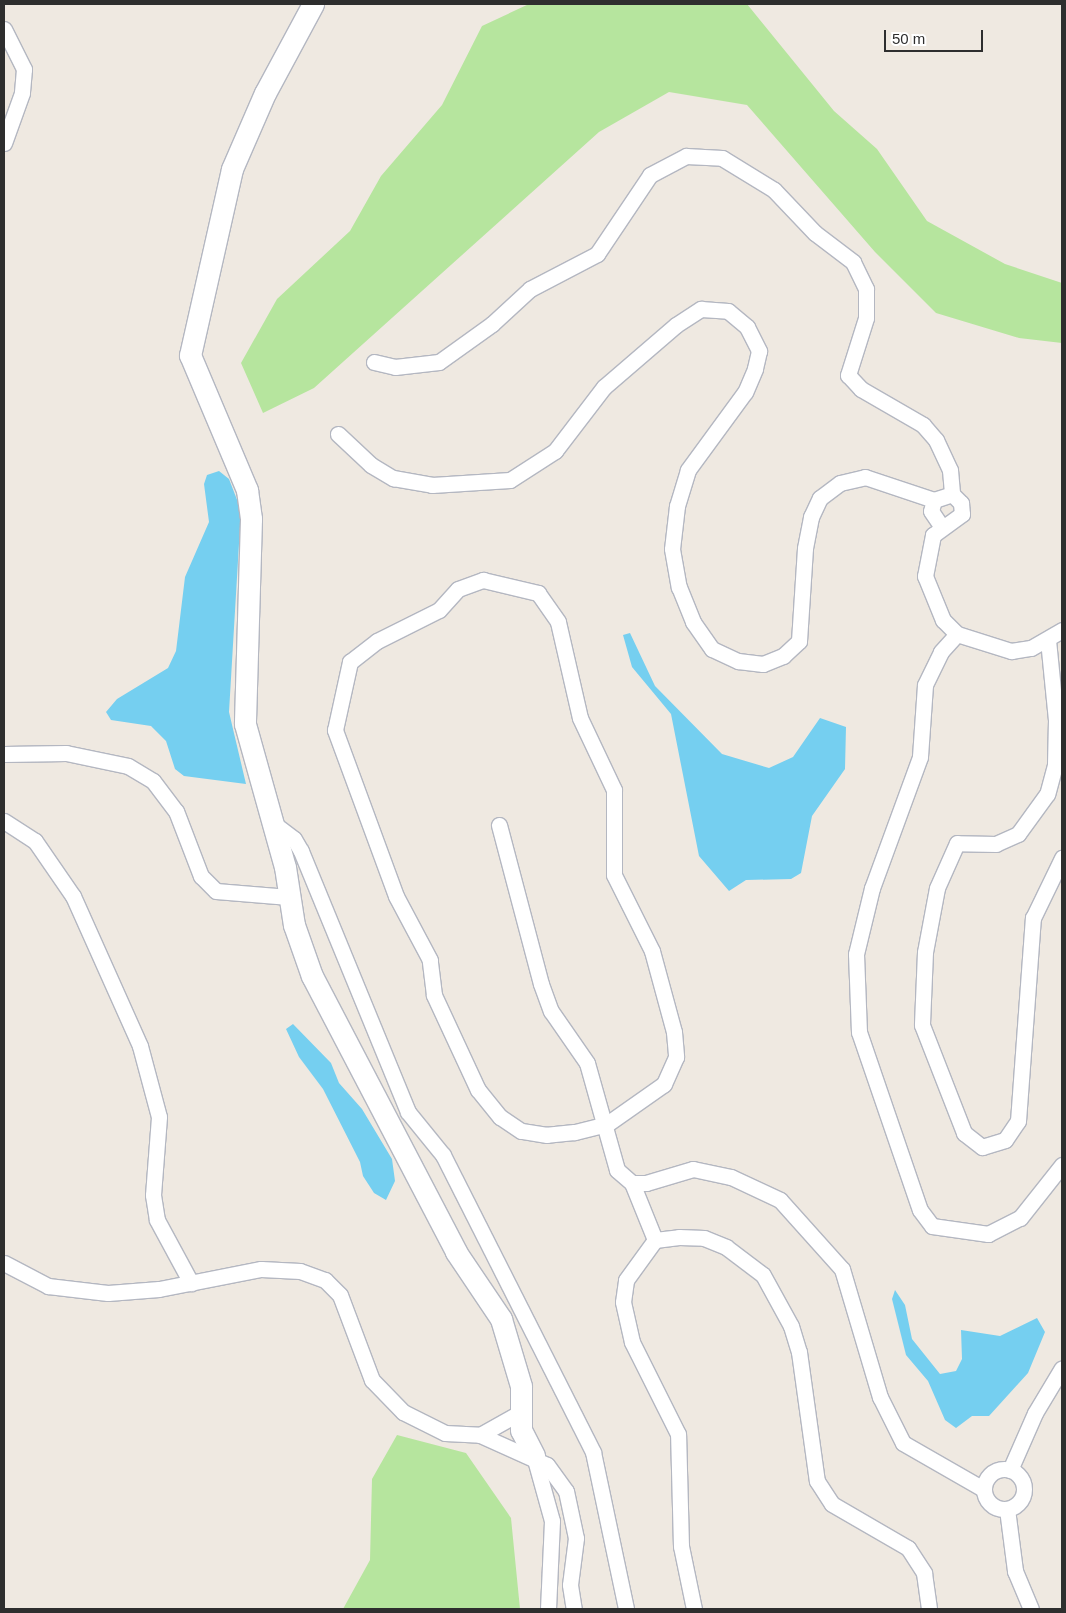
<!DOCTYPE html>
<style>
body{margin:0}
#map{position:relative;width:1066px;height:1613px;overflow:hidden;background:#efe9e1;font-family:Arial,sans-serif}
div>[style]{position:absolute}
.green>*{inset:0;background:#b6e59e}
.water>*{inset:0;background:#75cff0}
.roads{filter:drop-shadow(1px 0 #b4b7c1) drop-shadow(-1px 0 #b4b7c1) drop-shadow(0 1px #b4b7c1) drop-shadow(0 -1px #b4b7c1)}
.street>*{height:15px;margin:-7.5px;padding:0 7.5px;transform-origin:7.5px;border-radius:7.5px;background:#fff}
.street>.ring{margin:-7.5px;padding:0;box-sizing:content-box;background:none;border:15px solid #fff;border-radius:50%}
.secondary>*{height:21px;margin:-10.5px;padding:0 10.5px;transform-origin:10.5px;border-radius:10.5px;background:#fff}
span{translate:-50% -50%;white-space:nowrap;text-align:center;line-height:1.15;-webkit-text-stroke:5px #fff;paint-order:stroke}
.frame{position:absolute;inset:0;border:5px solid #2e2e2e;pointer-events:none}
.scale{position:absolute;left:884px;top:30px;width:99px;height:22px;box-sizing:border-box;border:2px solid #2e2e2e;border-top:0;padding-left:6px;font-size:15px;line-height:18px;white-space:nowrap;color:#2e2e2e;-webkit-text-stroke:4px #fff;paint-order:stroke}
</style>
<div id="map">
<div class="green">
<div style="clip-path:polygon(529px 4px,747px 4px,834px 111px,877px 149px,927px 221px,1005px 264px,1062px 283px,1062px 343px,1019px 338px,936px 313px,875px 252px,747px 105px,669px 92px,599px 132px,314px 388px,263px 413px,241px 363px,277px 299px,350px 231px,381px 176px,442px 105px,482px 26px)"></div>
<div style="clip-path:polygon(397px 1435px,466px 1453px,511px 1518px,520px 1609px,343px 1609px,370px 1560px,372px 1479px)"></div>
</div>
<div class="water">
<div style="clip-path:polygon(219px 471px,229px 479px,241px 510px,229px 712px,246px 784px,184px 776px,175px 769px,166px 741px,151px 726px,111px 720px,106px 712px,117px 699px,168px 668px,176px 651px,185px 577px,209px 522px,204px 484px,207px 475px)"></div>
<div style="clip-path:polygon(630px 633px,655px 686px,722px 754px,769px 768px,793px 757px,820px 718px,846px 727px,845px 769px,812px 816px,801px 873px,791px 879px,746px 880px,729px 891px,699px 856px,671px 714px,632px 667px,623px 635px)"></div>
<div style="clip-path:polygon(293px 1024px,331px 1063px,339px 1083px,362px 1109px,392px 1159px,395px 1181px,386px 1200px,374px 1193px,363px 1176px,360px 1162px,323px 1089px,299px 1057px,286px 1029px)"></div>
<div style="clip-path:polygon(895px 1290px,905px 1305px,912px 1339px,940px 1374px,956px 1371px,962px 1359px,961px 1330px,1000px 1336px,1037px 1318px,1045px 1332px,1028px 1373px,989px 1416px,972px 1416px,956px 1428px,945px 1420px,928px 1381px,906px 1355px,892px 1299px)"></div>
</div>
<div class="roads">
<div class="street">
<div style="left:4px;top:29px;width:45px;rotate:63.4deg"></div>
<div style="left:24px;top:69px;width:24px;rotate:95deg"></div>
<div style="left:22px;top:93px;width:53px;rotate:109.8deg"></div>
<div style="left:374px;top:362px;width:22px;rotate:13deg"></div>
<div style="left:395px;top:367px;width:44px;rotate:-6.5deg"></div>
<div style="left:439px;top:362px;width:65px;rotate:-35.6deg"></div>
<div style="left:492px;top:324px;width:52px;rotate:-42.6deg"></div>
<div style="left:530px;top:289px;width:76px;rotate:-27.6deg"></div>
<div style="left:597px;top:254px;width:95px;rotate:-56.1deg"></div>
<div style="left:650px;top:175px;width:41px;rotate:-27.8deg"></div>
<div style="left:686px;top:156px;width:36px;rotate:3deg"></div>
<div style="left:722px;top:158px;width:61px;rotate:31.6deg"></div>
<div style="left:774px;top:190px;width:59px;rotate:46.4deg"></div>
<div style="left:815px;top:233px;width:48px;rotate:37.3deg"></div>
<div style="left:853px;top:262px;width:30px;rotate:64deg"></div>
<div style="left:866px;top:289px;width:29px;rotate:90deg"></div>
<div style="left:866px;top:318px;width:60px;rotate:107.5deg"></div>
<div style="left:848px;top:375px;width:19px;rotate:47deg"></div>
<div style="left:861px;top:389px;width:72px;rotate:30.1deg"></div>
<div style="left:923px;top:425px;width:20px;rotate:49deg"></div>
<div style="left:936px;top:440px;width:33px;rotate:65deg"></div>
<div style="left:950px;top:470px;width:24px;rotate:85deg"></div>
<div style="left:952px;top:494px;width:13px;rotate:45deg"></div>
<div style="left:961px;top:503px;width:11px;rotate:85deg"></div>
<div style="left:962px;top:514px;width:36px;rotate:144deg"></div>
<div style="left:933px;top:535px;width:42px;rotate:101deg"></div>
<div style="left:925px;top:576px;width:48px;rotate:67.8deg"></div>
<div style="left:943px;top:620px;width:20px;rotate:45deg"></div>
<div style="left:957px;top:634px;width:57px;rotate:17.5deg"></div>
<div style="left:1011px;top:651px;width:20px;rotate:-9deg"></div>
<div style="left:1031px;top:648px;width:36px;rotate:-30deg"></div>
<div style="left:338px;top:434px;width:45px;rotate:43.2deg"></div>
<div style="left:371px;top:465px;width:26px;rotate:31deg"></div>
<div style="left:393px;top:478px;width:40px;rotate:10deg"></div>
<div style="left:432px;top:485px;width:78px;rotate:-3.7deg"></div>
<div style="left:510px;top:480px;width:54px;rotate:-32.8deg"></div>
<div style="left:555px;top:451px;width:81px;rotate:-52.6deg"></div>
<div style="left:604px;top:387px;width:95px;rotate:-40.7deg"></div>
<div style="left:676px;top:325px;width:30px;rotate:-33deg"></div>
<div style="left:701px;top:309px;width:27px;rotate:4deg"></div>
<div style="left:728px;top:311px;width:25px;rotate:40deg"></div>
<div style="left:747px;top:327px;width:27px;rotate:63deg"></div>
<div style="left:759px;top:351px;width:18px;rotate:103deg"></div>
<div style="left:755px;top:369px;width:25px;rotate:113deg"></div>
<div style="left:745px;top:392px;width:97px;rotate:126.2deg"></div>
<div style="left:688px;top:470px;width:38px;rotate:107deg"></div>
<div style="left:677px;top:506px;width:43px;rotate:96.6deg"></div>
<div style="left:672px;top:549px;width:39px;rotate:80deg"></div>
<div style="left:679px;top:587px;width:38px;rotate:68deg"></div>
<div style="left:693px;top:622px;width:33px;rotate:55deg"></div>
<div style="left:712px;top:649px;width:29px;rotate:25deg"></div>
<div style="left:738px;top:661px;width:25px;rotate:7deg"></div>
<div style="left:763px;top:664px;width:22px;rotate:-22deg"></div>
<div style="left:783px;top:656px;width:22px;rotate:-43deg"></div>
<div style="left:799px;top:641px;width:93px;rotate:-86.3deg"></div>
<div style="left:805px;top:548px;width:32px;rotate:-79deg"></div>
<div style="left:811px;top:517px;width:21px;rotate:-65deg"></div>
<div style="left:820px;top:498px;width:25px;rotate:-37deg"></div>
<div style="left:840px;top:483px;width:26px;rotate:-13deg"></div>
<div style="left:865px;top:477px;width:73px;rotate:18.4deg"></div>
<div style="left:934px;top:500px;width:19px;rotate:-18deg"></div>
<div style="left:934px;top:500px;width:11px;rotate:105deg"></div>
<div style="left:931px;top:511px;width:18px;rotate:56deg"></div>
<div style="left:483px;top:580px;width:57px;rotate:13.3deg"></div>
<div style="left:538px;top:593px;width:35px;rotate:55deg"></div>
<div style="left:558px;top:622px;width:98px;rotate:77.1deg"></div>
<div style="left:580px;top:718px;width:80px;rotate:64.7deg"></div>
<div style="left:614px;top:790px;width:85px;rotate:90deg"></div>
<div style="left:614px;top:875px;width:85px;rotate:63.4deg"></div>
<div style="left:652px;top:951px;width:84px;rotate:74.8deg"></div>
<div style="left:674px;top:1032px;width:25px;rotate:85deg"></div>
<div style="left:676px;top:1057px;width:30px;rotate:114deg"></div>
<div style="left:664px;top:1084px;width:70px;rotate:144.9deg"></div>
<div style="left:607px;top:1124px;width:34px;rotate:166deg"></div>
<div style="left:574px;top:1132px;width:27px;rotate:174deg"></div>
<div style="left:547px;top:1135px;width:26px;rotate:-171deg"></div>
<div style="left:521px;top:1131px;width:25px;rotate:-146deg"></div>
<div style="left:500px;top:1117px;width:35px;rotate:-129deg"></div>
<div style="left:478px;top:1090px;width:105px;rotate:-114.9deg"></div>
<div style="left:434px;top:995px;width:35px;rotate:-97deg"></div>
<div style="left:430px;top:960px;width:72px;rotate:-118deg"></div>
<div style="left:396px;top:896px;width:177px;rotate:-110.2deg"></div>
<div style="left:335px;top:730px;width:70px;rotate:-77.6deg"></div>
<div style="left:350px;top:662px;width:34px;rotate:-38deg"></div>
<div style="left:377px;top:641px;width:69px;rotate:-26.6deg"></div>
<div style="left:439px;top:610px;width:28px;rotate:-48deg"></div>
<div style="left:458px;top:589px;width:27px;rotate:-20deg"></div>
<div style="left:957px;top:634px;width:24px;rotate:132deg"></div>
<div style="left:941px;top:652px;width:37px;rotate:116deg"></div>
<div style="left:925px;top:685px;width:72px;rotate:94deg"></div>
<div style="left:920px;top:757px;width:140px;rotate:110.1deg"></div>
<div style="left:872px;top:888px;width:68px;rotate:103.6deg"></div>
<div style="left:856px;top:954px;width:78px;rotate:87.8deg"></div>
<div style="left:859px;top:1032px;width:188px;rotate:71.1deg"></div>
<div style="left:920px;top:1210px;width:20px;rotate:53deg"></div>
<div style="left:932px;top:1226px;width:57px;rotate:8.1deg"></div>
<div style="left:988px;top:1234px;width:36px;rotate:-27deg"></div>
<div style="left:1020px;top:1218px;width:68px;rotate:-51.6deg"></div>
<div style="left:1048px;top:640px;width:80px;rotate:84.3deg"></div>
<div style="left:1056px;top:720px;width:45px;rotate:91.3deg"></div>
<div style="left:1055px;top:765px;width:30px;rotate:105deg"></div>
<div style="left:1047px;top:794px;width:49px;rotate:125.9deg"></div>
<div style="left:1018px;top:834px;width:24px;rotate:156deg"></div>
<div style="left:996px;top:844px;width:39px;rotate:-179deg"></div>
<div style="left:957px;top:843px;width:49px;rotate:114deg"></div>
<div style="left:937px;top:888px;width:65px;rotate:100.6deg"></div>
<div style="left:925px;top:952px;width:73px;rotate:92.4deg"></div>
<div style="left:922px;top:1025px;width:116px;rotate:68.7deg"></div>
<div style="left:964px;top:1133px;width:23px;rotate:38deg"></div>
<div style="left:982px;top:1147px;width:24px;rotate:-17deg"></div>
<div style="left:1005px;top:1140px;width:23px;rotate:-56deg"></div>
<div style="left:1018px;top:1121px;width:204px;rotate:-85.8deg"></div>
<div style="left:1033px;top:918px;width:67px;rotate:-64.2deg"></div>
<div style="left:4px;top:754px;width:62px;rotate:-0.9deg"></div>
<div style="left:66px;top:753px;width:63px;rotate:11.8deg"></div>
<div style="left:128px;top:766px;width:29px;rotate:31deg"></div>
<div style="left:153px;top:781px;width:38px;rotate:53deg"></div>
<div style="left:176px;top:811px;width:70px;rotate:69deg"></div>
<div style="left:201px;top:876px;width:21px;rotate:45deg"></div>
<div style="left:216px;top:891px;width:73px;rotate:4.7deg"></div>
<div style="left:4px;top:821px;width:37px;rotate:33deg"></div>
<div style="left:35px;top:841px;width:67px;rotate:55.4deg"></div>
<div style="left:73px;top:896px;width:164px;rotate:65.9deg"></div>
<div style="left:140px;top:1046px;width:73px;rotate:75deg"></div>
<div style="left:159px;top:1117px;width:78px;rotate:94.4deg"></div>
<div style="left:153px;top:1195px;width:25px;rotate:81deg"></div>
<div style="left:157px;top:1220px;width:72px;rotate:61.6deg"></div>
<div style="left:273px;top:823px;width:26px;rotate:37deg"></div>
<div style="left:294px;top:839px;width:14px;rotate:60deg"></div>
<div style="left:301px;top:851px;width:282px;rotate:67.7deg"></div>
<div style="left:408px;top:1112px;width:55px;rotate:50.9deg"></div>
<div style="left:443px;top:1155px;width:333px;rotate:63.2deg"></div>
<div style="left:593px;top:1452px;width:160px;rotate:78.1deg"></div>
<div style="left:499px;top:825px;width:164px;rotate:75.2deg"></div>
<div style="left:541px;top:984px;width:29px;rotate:70deg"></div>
<div style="left:551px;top:1011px;width:63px;rotate:55.3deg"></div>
<div style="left:587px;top:1063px;width:111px;rotate:74.3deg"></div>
<div style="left:617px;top:1170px;width:20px;rotate:41deg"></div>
<div style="left:632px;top:1183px;width:14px"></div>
<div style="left:646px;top:1183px;width:49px;rotate:-16.6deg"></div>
<div style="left:693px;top:1169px;width:39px;rotate:12deg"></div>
<div style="left:731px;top:1177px;width:54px;rotate:25.1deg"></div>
<div style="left:780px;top:1200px;width:93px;rotate:48.1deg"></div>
<div style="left:842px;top:1269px;width:134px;rotate:73.5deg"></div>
<div style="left:880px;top:1397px;width:51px;rotate:63.4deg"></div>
<div style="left:903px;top:1443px;width:92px;rotate:29.9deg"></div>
<div style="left:632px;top:1183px;width:61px;rotate:68deg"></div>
<div style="left:4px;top:1263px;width:50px;rotate:27.6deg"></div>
<div style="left:48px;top:1286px;width:60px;rotate:6.7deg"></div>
<div style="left:108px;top:1293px;width:51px;rotate:-4.5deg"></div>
<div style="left:159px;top:1289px;width:104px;rotate:-11.1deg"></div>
<div style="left:261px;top:1269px;width:39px;rotate:3deg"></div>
<div style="left:300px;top:1271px;width:27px;rotate:20deg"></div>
<div style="left:325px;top:1280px;width:21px;rotate:45deg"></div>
<div style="left:340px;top:1295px;width:91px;rotate:69.4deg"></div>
<div style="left:372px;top:1380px;width:45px;rotate:45.9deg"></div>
<div style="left:403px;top:1412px;width:47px;rotate:26.6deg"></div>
<div style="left:445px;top:1433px;width:35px;rotate:3deg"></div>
<div style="left:480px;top:1435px;width:47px;rotate:-29.3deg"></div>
<div style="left:480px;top:1435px;width:73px;rotate:24.1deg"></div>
<div style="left:547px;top:1465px;width:32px;rotate:54deg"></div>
<div style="left:566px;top:1491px;width:48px;rotate:78deg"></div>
<div style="left:576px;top:1538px;width:47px;rotate:97.3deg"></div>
<div style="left:570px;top:1585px;width:24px;rotate:81deg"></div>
<div style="left:534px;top:1456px;width:67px;rotate:74.5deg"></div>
<div style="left:552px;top:1521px;width:88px;rotate:92.6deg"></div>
<div class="ring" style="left:984px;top:1469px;width:25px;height:25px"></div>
<div style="left:1010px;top:1470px;width:62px;rotate:-66.3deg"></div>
<div style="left:1035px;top:1413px;width:52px;rotate:-59deg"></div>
<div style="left:1007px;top:1509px;width:63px;rotate:82.6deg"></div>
<div style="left:1015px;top:1571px;width:41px;rotate:67.2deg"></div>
<div style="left:694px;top:1609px;width:64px;rotate:-101.7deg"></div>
<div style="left:681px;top:1546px;width:112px;rotate:-91.5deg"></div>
<div style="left:678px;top:1434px;width:103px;rotate:-116.6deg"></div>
<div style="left:632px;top:1342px;width:41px;rotate:-102.7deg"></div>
<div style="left:623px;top:1302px;width:22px;rotate:-82deg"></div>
<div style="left:626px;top:1280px;width:49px;rotate:-54.1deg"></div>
<div style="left:655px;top:1240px;width:24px;rotate:-7deg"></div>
<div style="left:679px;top:1237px;width:25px;rotate:2deg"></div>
<div style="left:704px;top:1238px;width:24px;rotate:22deg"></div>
<div style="left:726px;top:1247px;width:46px;rotate:37.1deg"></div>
<div style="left:763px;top:1275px;width:58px;rotate:61.2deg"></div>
<div style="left:791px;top:1326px;width:27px;rotate:73deg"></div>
<div style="left:799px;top:1352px;width:130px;rotate:82.1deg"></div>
<div style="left:817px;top:1481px;width:27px;rotate:57deg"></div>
<div style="left:832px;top:1504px;width:88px;rotate:30.1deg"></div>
<div style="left:908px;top:1548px;width:30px;rotate:57deg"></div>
<div style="left:924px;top:1573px;width:36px;rotate:82deg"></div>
</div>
<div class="secondary">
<div style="left:313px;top:4px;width:101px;rotate:118.3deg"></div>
<div style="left:265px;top:93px;width:83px;rotate:113.5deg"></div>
<div style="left:232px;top:169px;width:191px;rotate:102.7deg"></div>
<div style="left:190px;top:355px;width:147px;rotate:67.1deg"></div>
<div style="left:247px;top:490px;width:29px;rotate:82deg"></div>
<div style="left:251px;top:519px;width:205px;rotate:91.7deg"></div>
<div style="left:245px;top:724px;width:148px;rotate:74.4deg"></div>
<div style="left:285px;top:867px;width:59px;rotate:81.2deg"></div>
<div style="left:294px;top:925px;width:54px;rotate:70.6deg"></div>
<div style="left:312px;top:976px;width:311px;rotate:62.4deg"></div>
<div style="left:456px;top:1252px;width:81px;rotate:56.1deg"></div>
<div style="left:501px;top:1319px;width:70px;rotate:73.4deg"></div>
<div style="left:521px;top:1386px;width:44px;rotate:90deg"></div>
<div style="left:521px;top:1430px;width:29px;rotate:63deg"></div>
</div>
</div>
<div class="frame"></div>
<div class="scale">50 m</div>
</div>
